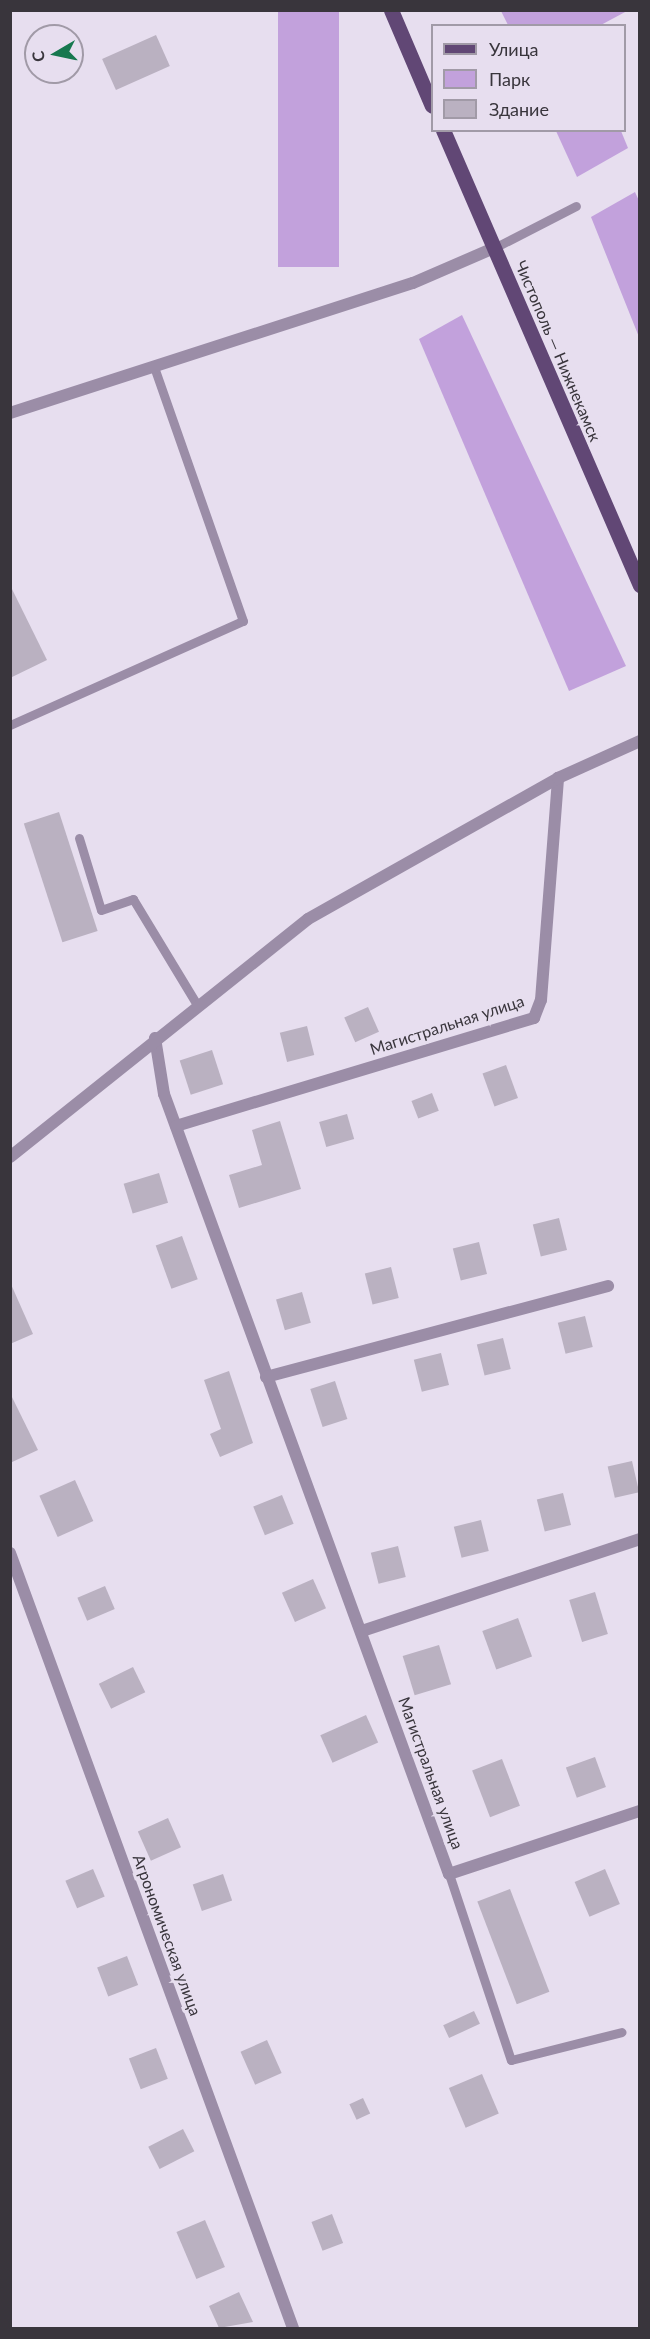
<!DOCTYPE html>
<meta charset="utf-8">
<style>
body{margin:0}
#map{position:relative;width:650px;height:2339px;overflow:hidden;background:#e7deef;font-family:Lato,sans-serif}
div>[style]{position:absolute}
.green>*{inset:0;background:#c2a1dc;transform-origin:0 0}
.building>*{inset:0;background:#bab1c1;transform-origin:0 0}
.lane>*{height:9px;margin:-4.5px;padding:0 4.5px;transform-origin:4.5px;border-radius:4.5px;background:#9b8da7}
.street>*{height:12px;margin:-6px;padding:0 6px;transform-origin:6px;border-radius:6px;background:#9b8da7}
.primary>*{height:15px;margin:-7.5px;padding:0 7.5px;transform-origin:7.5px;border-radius:7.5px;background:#614775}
span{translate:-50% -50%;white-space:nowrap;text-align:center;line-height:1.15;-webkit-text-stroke:6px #e7deef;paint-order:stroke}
.street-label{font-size:16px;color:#39353c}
.frame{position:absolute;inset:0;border:12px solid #39353c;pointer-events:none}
.legend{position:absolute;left:431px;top:24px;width:195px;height:108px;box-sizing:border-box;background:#e7deef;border:2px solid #a19aa7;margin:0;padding:8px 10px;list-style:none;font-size:18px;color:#39353c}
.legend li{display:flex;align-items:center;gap:12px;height:30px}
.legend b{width:30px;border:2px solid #a19aa7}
.north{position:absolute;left:24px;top:24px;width:60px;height:60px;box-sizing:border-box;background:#e7deef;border:2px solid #a19aa7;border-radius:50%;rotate:261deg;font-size:16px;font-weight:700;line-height:24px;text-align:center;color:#39353c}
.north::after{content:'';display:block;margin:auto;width:21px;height:27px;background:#17784f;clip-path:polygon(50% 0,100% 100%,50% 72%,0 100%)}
</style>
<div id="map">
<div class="green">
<div style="left:278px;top:11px;width:61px;height:256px"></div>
<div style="clip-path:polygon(501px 11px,627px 11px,599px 26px,508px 25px)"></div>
<div style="clip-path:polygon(556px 131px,621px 131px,628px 148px,577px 177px)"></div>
<div style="clip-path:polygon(635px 192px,640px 203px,639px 337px,591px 217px)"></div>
<div style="clip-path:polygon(462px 315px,626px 666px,569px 691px,419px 339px)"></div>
</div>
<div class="building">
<div style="left:156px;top:35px;width:34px;height:59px;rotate:66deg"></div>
<div style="clip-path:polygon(10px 585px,47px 660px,10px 678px)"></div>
<div style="left:59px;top:812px;width:125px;height:37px;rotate:72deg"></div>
<div style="left:368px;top:1007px;width:27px;height:26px;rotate:66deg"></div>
<div style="left:307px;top:1026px;width:30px;height:28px;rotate:76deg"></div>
<div style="left:212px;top:1050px;width:36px;height:34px;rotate:72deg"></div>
<div style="left:506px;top:1065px;width:35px;height:25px;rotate:70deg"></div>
<div style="left:432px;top:1093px;width:19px;height:22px;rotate:69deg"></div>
<div style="left:347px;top:1114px;width:26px;height:29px;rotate:74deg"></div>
<div style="clip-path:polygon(280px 1121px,301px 1189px,239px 1208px,229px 1175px,262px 1165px,252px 1130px)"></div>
<div style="left:159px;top:1173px;width:31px;height:37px;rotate:73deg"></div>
<div style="left:559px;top:1218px;width:33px;height:27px;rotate:76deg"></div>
<div style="left:182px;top:1236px;width:46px;height:28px;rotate:70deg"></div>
<div style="left:479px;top:1242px;width:33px;height:27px;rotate:76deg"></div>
<div style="left:391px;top:1267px;width:32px;height:27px;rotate:76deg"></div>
<div style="clip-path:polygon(10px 1282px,33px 1334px,10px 1344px)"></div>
<div style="left:302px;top:1292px;width:32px;height:27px;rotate:74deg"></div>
<div style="left:585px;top:1316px;width:32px;height:28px;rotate:76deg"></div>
<div style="left:503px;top:1338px;width:32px;height:27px;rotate:76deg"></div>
<div style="left:441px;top:1353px;width:33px;height:28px;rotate:76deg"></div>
<div style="clip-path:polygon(229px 1371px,253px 1443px,220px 1457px,210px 1434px,221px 1429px,204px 1380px)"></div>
<div style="left:335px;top:1381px;width:40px;height:26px;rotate:72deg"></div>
<div style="clip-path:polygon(10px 1393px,38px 1450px,10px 1463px)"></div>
<div style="left:632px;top:1461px;width:32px;height:25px;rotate:77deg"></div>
<div style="left:75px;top:1480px;width:45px;height:39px;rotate:66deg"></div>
<div style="left:563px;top:1493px;width:33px;height:27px;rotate:76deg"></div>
<div style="left:282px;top:1495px;width:31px;height:31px;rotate:68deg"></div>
<div style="left:481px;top:1520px;width:32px;height:28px;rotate:76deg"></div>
<div style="left:398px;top:1546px;width:32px;height:28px;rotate:76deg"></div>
<div style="left:313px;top:1579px;width:32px;height:34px;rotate:66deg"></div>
<div style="left:105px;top:1586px;width:25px;height:30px;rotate:67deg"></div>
<div style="left:595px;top:1592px;width:44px;height:27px;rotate:73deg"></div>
<div style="left:518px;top:1618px;width:41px;height:38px;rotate:70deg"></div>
<div style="left:439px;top:1645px;width:41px;height:38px;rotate:73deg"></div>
<div style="left:133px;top:1667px;width:28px;height:38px;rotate:64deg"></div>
<div style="left:366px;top:1715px;width:30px;height:50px;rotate:66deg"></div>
<div style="left:595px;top:1757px;width:32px;height:31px;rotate:70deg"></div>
<div style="left:502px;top:1759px;width:50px;height:32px;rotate:69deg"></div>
<div style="left:168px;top:1818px;width:32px;height:33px;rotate:66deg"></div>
<div style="left:93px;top:1869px;width:30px;height:30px;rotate:67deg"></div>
<div style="left:605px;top:1869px;width:38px;height:33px;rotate:67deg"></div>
<div style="left:223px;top:1874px;width:28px;height:32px;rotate:71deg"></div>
<div style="left:510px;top:1889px;width:110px;height:35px;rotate:69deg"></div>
<div style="left:127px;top:1956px;width:31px;height:32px;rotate:69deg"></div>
<div style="left:474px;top:2011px;width:14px;height:34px;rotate:65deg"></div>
<div style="left:267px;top:2040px;width:36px;height:29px;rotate:66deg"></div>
<div style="left:156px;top:2048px;width:33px;height:29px;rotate:69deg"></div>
<div style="left:482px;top:2074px;width:43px;height:36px;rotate:67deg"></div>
<div style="left:363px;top:2098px;width:17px;height:15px;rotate:65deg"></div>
<div style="left:183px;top:2129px;width:25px;height:39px;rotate:63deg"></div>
<div style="left:332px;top:2214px;width:31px;height:22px;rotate:69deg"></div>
<div style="left:205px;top:2220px;width:51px;height:31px;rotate:67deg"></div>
<div style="clip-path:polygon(239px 2292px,253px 2322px,219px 2328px,209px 2306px)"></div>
</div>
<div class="lane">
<div style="left:494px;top:248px;width:92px;rotate:-27.1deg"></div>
<div style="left:10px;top:725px;width:255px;rotate:-24.1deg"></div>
<div style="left:243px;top:621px;width:269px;rotate:-109.3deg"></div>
<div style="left:79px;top:838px;width:75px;rotate:73deg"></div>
<div style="left:101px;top:910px;width:34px;rotate:-19deg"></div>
<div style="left:133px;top:899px;width:122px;rotate:58.8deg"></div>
<div style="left:449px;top:1874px;width:196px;rotate:71.6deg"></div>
<div style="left:511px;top:2060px;width:114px;rotate:-14.2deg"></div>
</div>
<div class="street">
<div style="left:10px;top:413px;width:423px;rotate:-17.9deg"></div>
<div style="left:413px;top:283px;width:88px;rotate:-23.4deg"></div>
<div style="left:155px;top:1038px;width:57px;rotate:80.9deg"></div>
<div style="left:164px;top:1094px;width:830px;rotate:69.93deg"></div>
<div style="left:449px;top:1874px;width:201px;rotate:-18.3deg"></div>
<div style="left:176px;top:1126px;width:374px;rotate:-16.8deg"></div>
<div style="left:534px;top:1018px;width:19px;rotate:-69deg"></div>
<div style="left:541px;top:1000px;width:223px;rotate:-85.6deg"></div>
<div style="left:10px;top:1157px;width:381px;rotate:-38.6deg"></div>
<div style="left:308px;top:919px;width:287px;rotate:-29.4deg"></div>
<div style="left:558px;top:778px;width:90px;rotate:-24.3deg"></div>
<div style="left:266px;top:1377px;width:354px;rotate:-14.9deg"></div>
<div style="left:10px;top:1553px;width:825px;rotate:69.94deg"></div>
<div style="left:362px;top:1631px;width:293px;rotate:-18.3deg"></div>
</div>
<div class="primary">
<div style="left:391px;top:10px;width:104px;rotate:66.9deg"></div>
<div style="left:443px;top:130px;width:496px;rotate:66.6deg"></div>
</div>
<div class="street-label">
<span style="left:558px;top:351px;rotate:67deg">Чистополь — Нижнекамск</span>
<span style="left:447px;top:1025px;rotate:-18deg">Магистральная улица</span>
<span style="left:431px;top:1773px;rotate:70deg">Магистральная улица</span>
<span style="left:167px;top:1935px;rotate:70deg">Агрономическая улица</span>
</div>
<div class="frame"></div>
<ul class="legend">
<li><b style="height:8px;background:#614775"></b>Улица</li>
<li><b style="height:16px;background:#c2a1dc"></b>Парк</li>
<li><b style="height:16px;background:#bab1c1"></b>Здание</li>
</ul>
<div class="north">С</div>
</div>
